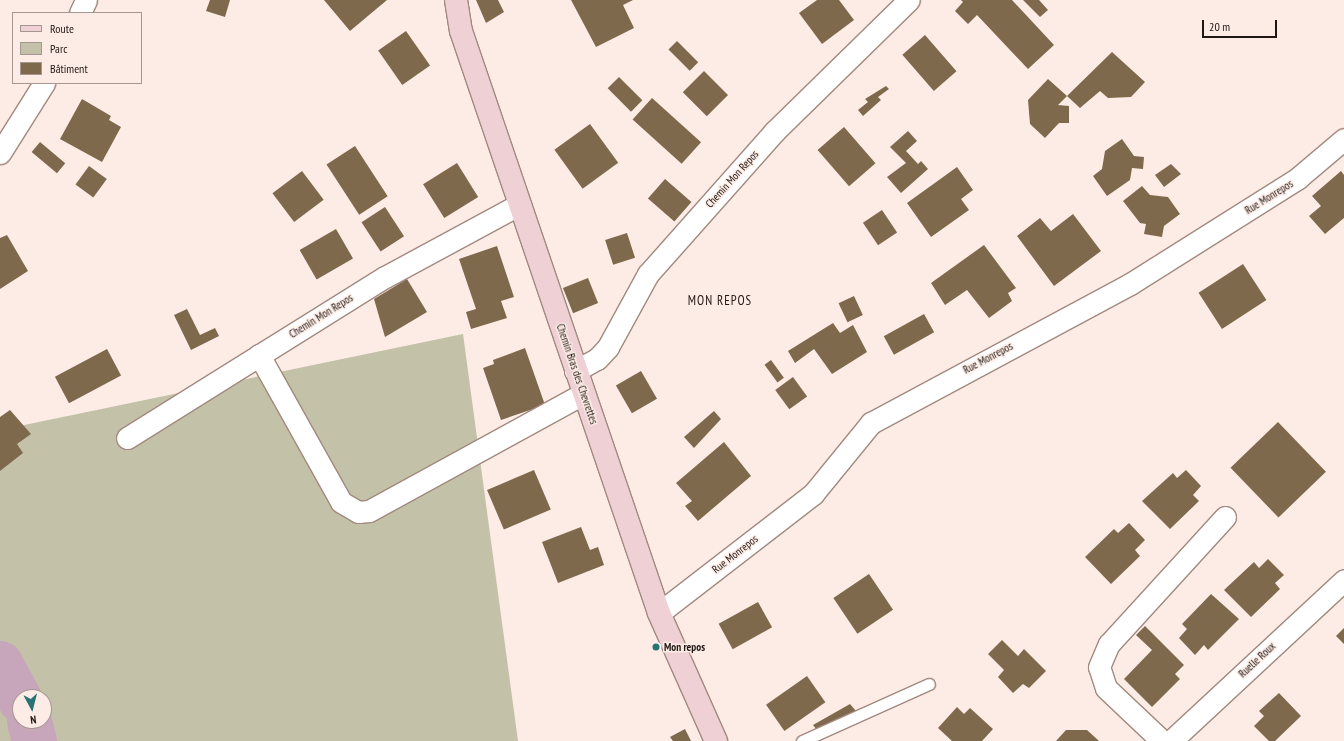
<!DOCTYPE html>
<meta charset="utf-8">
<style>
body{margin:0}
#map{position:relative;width:1344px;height:741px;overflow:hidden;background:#fcece5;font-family:"PT Sans Narrow",sans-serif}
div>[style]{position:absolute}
.green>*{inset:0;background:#c3c1a8}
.river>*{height:45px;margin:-22.5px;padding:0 22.5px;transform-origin:22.5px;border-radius:22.5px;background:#c7a5ba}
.building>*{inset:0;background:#7e694d;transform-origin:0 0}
.roads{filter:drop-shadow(1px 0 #a1897f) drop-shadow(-1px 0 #a1897f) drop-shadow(0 1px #a1897f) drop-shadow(0 -1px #a1897f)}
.service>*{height:11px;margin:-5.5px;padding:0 5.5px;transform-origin:5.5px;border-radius:5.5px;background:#fff}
.minor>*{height:21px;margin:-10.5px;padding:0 10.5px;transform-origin:10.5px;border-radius:10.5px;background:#fff}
.secondary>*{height:22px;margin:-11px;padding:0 11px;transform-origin:11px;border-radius:11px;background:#efd0d5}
.dots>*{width:11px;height:11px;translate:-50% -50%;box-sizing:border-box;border:2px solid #fcece5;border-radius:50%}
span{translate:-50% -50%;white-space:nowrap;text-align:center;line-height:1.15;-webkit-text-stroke:3px #fcece5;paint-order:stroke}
.street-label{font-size:11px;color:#201714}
.poi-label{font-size:11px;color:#201714;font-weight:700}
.left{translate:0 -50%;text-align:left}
.quarter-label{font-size:13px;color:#201714;letter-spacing:1px}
.legend{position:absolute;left:12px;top:12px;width:130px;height:72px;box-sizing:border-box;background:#fcece5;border:1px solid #a49791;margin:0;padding:5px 7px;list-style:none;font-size:12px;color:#201714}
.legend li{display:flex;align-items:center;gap:8px;height:20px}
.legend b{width:20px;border:1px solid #a49791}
.north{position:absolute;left:12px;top:689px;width:40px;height:40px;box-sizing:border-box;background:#fcece5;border:1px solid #a49791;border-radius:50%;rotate:173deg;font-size:11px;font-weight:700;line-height:16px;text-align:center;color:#201714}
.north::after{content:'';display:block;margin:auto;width:14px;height:18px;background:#287373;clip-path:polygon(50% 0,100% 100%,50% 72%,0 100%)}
.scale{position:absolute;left:1202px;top:20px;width:75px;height:18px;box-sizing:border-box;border:2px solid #201714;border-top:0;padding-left:5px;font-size:12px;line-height:14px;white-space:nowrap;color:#201714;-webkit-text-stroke:3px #fcece5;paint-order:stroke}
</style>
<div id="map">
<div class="green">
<div style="clip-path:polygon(evenodd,463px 334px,518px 741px,0 741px,0 430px,463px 334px,20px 697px,44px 697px,44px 721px,20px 721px,20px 697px)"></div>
</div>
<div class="river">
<div style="left:0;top:663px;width:42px;rotate:61.6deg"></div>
<div style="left:29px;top:721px;width:21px;rotate:76deg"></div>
</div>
<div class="building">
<div style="clip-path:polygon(210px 0,230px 0,225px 17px,206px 11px)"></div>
<div style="clip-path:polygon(324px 0,387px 0,350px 31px)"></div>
<div style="clip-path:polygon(476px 0,498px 0,504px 12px,486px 23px)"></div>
<div style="clip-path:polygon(571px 0,633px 0,623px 5px,634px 28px,596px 47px)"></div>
<div style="clip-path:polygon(817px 0,839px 0,854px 20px,822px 44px,799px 13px)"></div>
<div style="clip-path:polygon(961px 0,1012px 0,1054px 45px,1028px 69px,977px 15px,968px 24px,955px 11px,963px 2px)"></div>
<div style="clip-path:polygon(1023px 0,1039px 0,1048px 10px,1040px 17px)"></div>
<div style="left:406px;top:31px;width:42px;height:34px;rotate:55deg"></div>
<div style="left:925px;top:35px;width:48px;height:30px;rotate:49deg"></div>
<div style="left:677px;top:41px;width:30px;height:12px;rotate:45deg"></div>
<div style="clip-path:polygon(1112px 52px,1145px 82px,1131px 97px,1108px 98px,1100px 91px,1080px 108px,1067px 96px,1058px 105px,1069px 106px,1069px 123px,1059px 123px,1045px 138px,1030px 124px,1028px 100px,1048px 79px,1067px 96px)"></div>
<div style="left:704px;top:71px;width:34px;height:30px;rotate:45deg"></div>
<div style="left:619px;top:77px;width:33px;height:16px;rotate:45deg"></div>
<div style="clip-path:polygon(886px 86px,889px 89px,878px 97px,881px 100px,863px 116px,858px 110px,868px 102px,865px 99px)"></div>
<div style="left:652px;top:98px;width:66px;height:29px;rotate:42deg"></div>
<div style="clip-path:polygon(82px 99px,111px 116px,109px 120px,121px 127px,102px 162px,60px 139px)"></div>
<div style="left:590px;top:124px;width:48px;height:44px;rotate:54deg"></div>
<div style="left:844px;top:127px;width:48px;height:35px;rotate:49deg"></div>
<div style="clip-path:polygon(908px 131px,917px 141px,906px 151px,918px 164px,921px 161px,928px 169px,901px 193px,887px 177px,906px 163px,890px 147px)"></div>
<div style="clip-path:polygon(1122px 139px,1134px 156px,1144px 157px,1143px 169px,1132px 168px,1130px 180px,1107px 196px,1093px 176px,1102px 169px,1105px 151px)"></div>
<div style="left:40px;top:142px;width:33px;height:13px;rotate:40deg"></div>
<div style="left:355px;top:146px;width:60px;height:34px;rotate:57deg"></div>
<div style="left:457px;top:163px;width:40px;height:40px;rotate:58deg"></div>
<div style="clip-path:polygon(1171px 164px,1181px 174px,1164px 187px,1155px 175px)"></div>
<div style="left:89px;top:166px;width:22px;height:23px;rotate:36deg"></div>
<div style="clip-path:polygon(957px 167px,973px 190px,961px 199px,969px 210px,931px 237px,907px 203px)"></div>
<div style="left:302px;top:171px;width:36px;height:37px;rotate:53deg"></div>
<div style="clip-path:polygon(1341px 171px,1344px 175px,1344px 218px,1325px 234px,1309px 216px,1321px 206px,1312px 196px)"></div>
<div style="left:665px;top:179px;width:35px;height:26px;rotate:41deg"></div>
<div style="clip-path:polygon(1142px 186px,1150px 195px,1168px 197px,1180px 214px,1164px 226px,1162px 237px,1144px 234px,1146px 224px,1140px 223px,1123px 201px)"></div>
<div style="left:385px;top:207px;width:35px;height:28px;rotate:57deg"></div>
<div style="left:882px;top:210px;width:27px;height:23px;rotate:56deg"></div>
<div style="clip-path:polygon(1073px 214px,1101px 251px,1054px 286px,1017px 236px,1040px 218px,1051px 231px)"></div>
<div style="left:336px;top:229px;width:34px;height:42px;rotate:60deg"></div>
<div style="left:627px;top:233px;width:26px;height:23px;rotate:72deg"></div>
<div style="clip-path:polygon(7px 235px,28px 271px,0 289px,0 238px)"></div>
<div style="clip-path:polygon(984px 245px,1016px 288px,1008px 293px,1012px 301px,989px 318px,967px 290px,945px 305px,931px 283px)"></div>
<div style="clip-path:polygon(497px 246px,514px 297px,501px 301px,507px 318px,471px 329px,466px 312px,476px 309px,459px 259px)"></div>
<div style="left:1243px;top:264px;width:43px;height:53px;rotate:57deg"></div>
<div style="left:588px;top:278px;width:27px;height:27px;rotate:68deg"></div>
<div style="clip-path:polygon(407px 279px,427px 312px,385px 337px,374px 299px)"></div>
<div style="left:854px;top:296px;width:21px;height:17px;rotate:65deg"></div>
<div style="clip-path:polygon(187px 309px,200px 335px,215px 328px,219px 336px,191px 350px,174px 315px)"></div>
<div style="left:924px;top:314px;width:21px;height:46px;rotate:61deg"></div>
<div style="clip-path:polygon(833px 323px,840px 333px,853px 325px,867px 352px,832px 374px,814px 349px,795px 363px,788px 351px)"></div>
<div style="clip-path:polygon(525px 348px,545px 405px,501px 420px,483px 368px,494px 364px,493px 360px)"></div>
<div style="left:107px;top:349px;width:30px;height:59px;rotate:62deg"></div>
<div style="left:771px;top:360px;width:22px;height:8px;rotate:54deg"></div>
<div style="left:641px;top:371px;width:32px;height:29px;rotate:60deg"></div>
<div style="left:793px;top:377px;width:24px;height:22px;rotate:54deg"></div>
<div style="clip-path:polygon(10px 410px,31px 434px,17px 444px,23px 453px,0 471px,0 417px)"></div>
<div style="clip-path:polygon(714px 411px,721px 419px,694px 448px,684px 437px)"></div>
<div style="left:1278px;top:422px;width:69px;height:66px;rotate:46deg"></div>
<div style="clip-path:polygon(724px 442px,751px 476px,698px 521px,685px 506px,692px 501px,676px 483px)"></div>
<div style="left:534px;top:470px;width:43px;height:51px;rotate:67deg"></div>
<div style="clip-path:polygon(1186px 470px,1201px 486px,1193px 495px,1199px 501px,1170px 529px,1142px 501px,1173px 473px,1177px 478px)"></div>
<div style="clip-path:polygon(1129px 523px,1145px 540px,1135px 550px,1140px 556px,1111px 584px,1085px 557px,1114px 529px,1118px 533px)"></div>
<div style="clip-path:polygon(581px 527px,590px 550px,598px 547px,604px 565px,558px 583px,542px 542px)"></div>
<div style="clip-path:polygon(1268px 559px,1284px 575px,1275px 583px,1280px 589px,1251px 617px,1224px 590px,1254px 562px,1259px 568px)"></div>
<div style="left:869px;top:574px;width:43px;height:43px;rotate:56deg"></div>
<div style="clip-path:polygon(1211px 594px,1239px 619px,1208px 650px,1204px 645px,1195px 655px,1179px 638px,1187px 629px,1182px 624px)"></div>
<div style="left:758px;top:602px;width:29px;height:45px;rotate:61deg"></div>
<div style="clip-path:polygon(1145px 626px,1184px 665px,1175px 674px,1180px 679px,1152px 707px,1124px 679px,1152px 650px,1136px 635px)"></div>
<div style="clip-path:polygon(1344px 628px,1344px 644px,1336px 636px)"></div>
<div style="clip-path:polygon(1002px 640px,1018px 656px,1024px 649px,1046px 671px,1029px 688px,1023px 684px,1013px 693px,998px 677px,1004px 670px,988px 654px)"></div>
<div style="left:807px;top:676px;width:32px;height:50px;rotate:55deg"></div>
<div style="clip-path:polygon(1279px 693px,1301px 716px,1275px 741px,1269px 741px,1254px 726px,1264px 716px,1259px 711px)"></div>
<div style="clip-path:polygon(850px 704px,856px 711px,817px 730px,813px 725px)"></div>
<div style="clip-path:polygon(957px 707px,964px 714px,970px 708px,993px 729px,982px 741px,952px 741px,938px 728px)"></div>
<div style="clip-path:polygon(685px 729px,691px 741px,673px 741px,670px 737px)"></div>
<div style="clip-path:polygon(1066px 730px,1087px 730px,1099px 741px,1056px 741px)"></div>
</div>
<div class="roads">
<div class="service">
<div style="left:802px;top:741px;width:139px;rotate:-24.2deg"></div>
</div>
<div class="minor">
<div style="left:80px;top:13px;width:14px;rotate:-65deg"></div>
<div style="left:0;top:153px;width:83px;rotate:-57.8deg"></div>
<div style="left:259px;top:355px;width:168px;rotate:60.8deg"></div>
<div style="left:341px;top:502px;width:20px;rotate:30deg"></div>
<div style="left:358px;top:512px;width:11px;rotate:-5deg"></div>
<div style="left:369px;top:511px;width:244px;rotate:-28.7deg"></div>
<div style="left:575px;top:371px;width:25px;rotate:-29deg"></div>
<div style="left:597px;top:359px;width:16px;rotate:-47deg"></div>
<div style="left:608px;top:347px;width:83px;rotate:-61.3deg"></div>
<div style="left:648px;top:274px;width:191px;rotate:-48.4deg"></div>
<div style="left:775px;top:131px;width:187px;rotate:-44.4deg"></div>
<div style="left:127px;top:438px;width:304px;rotate:-32deg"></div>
<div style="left:385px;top:277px;width:153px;rotate:-28.4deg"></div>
<div style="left:659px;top:613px;width:195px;rotate:-37.7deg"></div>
<div style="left:813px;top:494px;width:92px;rotate:-50.8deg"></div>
<div style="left:871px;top:423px;width:294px;rotate:-28.2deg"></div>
<div style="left:1130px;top:284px;width:199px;rotate:-32.2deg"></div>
<div style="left:1298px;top:178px;width:60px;rotate:-40.3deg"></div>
<div style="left:1162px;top:741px;width:77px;rotate:-136.6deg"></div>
<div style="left:1106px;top:688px;width:22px;rotate:-108deg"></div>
<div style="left:1099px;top:667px;width:25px;rotate:-67deg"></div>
<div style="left:1109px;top:644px;width:172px;rotate:-47.6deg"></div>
<div style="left:1171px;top:741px;width:236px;rotate:-42.9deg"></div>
</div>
<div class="secondary">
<div style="left:456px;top:0;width:31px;rotate:81deg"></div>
<div style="left:461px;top:31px;width:615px;rotate:71.21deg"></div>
<div style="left:659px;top:613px;width:140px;rotate:66deg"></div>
</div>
</div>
<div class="dots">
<div style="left:656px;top:647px;background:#287373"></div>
</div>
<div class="street-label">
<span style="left:732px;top:179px;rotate:-48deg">Chemin Mon Repos</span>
<span style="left:1269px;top:197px;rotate:-32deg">Rue Monrepos</span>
<span style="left:321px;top:316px;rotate:-32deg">Chemin Mon Repos</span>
<span style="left:988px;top:358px;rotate:-28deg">Rue Monrepos</span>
<span style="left:577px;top:374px;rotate:71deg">Chemin Bras des Chevrettes</span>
<span style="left:735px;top:554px;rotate:-38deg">Rue Monrepos</span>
<span style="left:1257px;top:660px;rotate:-43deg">Ruelle Roux</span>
</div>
<div class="poi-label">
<span class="left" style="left:664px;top:647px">Mon repos</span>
</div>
<div class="quarter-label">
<span style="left:720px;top:301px">MON REPOS</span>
</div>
<ul class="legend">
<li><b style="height:5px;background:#efd0d5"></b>Route</li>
<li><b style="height:11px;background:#c3c1a8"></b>Parc</li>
<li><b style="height:11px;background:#7e694d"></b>Bâtiment</li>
</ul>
<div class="north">N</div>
<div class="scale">20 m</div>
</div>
